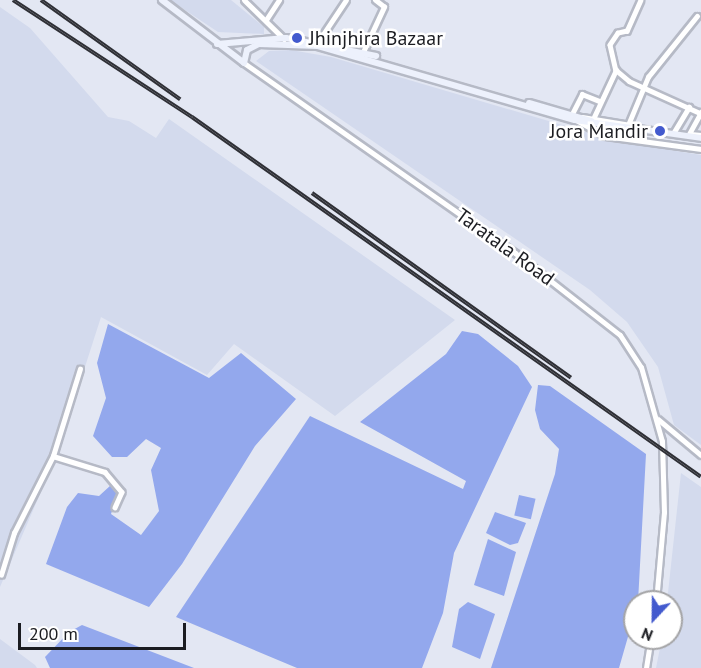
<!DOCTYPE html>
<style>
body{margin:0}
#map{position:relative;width:701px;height:668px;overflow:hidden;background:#e3e7f3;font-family:"PT Sans",sans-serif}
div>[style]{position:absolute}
.built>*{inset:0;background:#d3daed}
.water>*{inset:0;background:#93a8ed;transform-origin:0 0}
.roads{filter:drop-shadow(2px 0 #b6bac6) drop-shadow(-2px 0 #b6bac6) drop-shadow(0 2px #b6bac6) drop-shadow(0 -2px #b6bac6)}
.minor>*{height:4.5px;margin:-2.25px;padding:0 2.25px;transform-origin:2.25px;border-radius:2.25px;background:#fff}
.tertiary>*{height:5px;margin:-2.5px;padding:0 2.5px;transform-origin:2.5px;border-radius:2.5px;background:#fff}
.secondary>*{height:6px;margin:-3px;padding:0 3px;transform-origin:3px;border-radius:3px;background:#edf1fc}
.rail>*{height:4px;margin-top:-2px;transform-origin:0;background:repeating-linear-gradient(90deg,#fff 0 4.5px,#2f3036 0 9px);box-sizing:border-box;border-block:2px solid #2f3036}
.dots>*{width:16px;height:16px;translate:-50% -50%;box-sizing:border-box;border:3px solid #fff;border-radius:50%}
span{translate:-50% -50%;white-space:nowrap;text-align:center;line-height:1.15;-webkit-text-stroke:5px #fff;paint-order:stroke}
.poi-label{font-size:20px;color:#1b1c21}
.left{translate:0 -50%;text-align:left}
.right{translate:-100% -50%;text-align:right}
.street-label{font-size:20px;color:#1b1c21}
.north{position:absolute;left:623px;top:590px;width:60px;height:60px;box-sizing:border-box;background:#fff;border:2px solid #a4a4a6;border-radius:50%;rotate:202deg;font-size:16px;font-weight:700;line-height:24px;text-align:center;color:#1b1c21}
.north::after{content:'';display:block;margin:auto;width:21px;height:27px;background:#435ace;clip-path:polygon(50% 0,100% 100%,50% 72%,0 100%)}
.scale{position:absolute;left:18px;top:623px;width:168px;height:27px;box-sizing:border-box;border:3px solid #1b1c21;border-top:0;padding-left:8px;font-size:18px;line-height:21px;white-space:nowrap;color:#1b1c21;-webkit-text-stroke:4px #fff;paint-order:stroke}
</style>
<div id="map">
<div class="built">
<div style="clip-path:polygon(170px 0,231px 0,264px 27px,264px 34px,218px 32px)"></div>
<div style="clip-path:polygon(0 7px,30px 28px,108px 117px,129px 121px,156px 138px,169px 119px,455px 320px,335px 416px,234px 344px,207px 375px,101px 317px,56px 457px,0 587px)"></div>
<div style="clip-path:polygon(291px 50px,331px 57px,620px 142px,701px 155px,701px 445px,674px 425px,658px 367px,627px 322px,590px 290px,256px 61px,269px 51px)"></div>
<div style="clip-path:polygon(681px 473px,701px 487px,701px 668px,656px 668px,662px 638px,671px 638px,671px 602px,667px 602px)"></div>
<div style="clip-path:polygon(0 639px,35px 665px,37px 668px,0 668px)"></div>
</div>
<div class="water">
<div style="clip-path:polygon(108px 324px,209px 378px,241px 353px,296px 399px,255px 446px,182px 564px,149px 607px,46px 564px,67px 507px,78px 493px,99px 496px,111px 485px,119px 492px,111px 514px,141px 535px,159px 511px,151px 470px,161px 448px,146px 439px,127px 457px,112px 457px,93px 436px,106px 398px,97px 363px)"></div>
<div style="clip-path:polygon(462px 331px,478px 334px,518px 366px,532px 387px,454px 553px,443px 613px,422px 668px,297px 668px,176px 617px,310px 416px,463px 489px,466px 481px,360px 422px,446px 354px)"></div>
<div style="clip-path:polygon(538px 385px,550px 386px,646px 454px,638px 602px,619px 668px,491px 668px,555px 474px,559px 449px,540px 429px,535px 410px)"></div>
<div style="left:519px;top:495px;width:17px;height:21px;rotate:13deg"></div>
<div style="clip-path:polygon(495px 512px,526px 523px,518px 543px,510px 545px,486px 533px)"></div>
<div style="clip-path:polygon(488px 539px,516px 552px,504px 596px,474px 585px)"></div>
<div style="clip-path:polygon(468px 602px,495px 614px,480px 659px,452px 647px,459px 609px)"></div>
<div style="clip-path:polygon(82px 625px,194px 668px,50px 668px,45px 657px,69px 632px)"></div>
</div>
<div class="roads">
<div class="minor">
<div style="left:641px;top:0;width:34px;rotate:114deg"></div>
<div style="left:627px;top:31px;width:9px;rotate:167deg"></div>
<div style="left:618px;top:33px;width:14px;rotate:124deg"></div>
<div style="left:610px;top:45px;width:26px;rotate:77deg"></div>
<div style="left:616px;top:70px;width:17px;rotate:40deg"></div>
<div style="left:629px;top:81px;width:78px;rotate:24.3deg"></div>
<div style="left:266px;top:20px;width:24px;rotate:-57deg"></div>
<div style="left:318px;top:42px;width:50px;rotate:-56.3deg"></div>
<div style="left:363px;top:52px;width:50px;rotate:-65deg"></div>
<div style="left:384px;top:7px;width:11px;rotate:-142deg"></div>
<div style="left:572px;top:114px;width:22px;rotate:-63deg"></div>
<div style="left:582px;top:94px;width:18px;rotate:22deg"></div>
<div style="left:594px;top:117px;width:52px;rotate:-64.9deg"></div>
<div style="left:628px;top:125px;width:52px;rotate:-67.4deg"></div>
<div style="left:648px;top:77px;width:78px;rotate:-51.2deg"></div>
<div style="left:674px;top:132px;width:29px;rotate:-59deg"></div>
<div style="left:689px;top:134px;width:25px;rotate:-61deg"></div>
<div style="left:658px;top:419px;width:56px;rotate:39.9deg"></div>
<div style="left:53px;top:456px;width:54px;rotate:17.1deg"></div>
<div style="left:105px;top:472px;width:26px;rotate:50deg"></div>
<div style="left:122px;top:492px;width:17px;rotate:114deg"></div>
<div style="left:1px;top:575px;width:44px;rotate:-72.8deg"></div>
<div style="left:14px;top:533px;width:86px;rotate:-63.1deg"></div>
<div style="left:53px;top:456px;width:91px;rotate:-72.8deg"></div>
</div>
<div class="tertiary">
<div style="left:244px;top:0;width:56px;rotate:44.3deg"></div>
<div style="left:244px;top:63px;width:331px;rotate:35deg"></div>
<div style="left:515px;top:253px;width:133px;rotate:38deg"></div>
<div style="left:620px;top:335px;width:38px;rotate:57deg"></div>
<div style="left:641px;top:367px;width:77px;rotate:74.2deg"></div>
<div style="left:662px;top:441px;width:71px;rotate:88.4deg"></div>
<div style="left:664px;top:512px;width:90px;rotate:95.1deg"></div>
<div style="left:582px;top:117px;width:49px;rotate:9.5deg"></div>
<div style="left:576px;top:120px;width:33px;rotate:29deg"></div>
<div style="left:605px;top:136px;width:97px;rotate:7.7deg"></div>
<div style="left:690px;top:134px;width:11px;rotate:5deg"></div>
<div style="left:646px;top:668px;width:30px;rotate:-81deg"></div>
</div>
<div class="secondary">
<div style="left:162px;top:0;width:103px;rotate:37.5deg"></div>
<div style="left:244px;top:63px;width:13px;rotate:-77deg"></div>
<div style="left:247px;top:50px;width:13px;rotate:-27deg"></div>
<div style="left:259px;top:44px;width:59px;rotate:1.9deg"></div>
<div style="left:318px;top:46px;width:267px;rotate:16.1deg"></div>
<div style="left:575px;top:120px;width:127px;rotate:8.1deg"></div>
<div style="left:217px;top:44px;width:69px;rotate:-5deg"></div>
<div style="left:286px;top:38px;width:92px;rotate:11.3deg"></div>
<div style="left:529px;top:103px;width:65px;rotate:16.2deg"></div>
</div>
</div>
<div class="rail">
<div style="left:13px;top:0;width:214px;rotate:33.2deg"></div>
<div style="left:192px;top:117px;width:623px;rotate:35.27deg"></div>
<div style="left:41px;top:0;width:171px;rotate:35.5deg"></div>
<div style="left:312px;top:193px;width:318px;rotate:35.5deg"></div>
</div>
<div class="dots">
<div style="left:297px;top:38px;background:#435ace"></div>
<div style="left:660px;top:131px;background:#435ace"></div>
</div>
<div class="poi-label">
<span class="left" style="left:309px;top:38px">Jhinjhira Bazaar</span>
<span class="right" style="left:648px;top:131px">Jora Mandir</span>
</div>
<div class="street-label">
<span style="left:505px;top:247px;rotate:36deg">Taratala Road</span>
</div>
<div class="north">N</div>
<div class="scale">200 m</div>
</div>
